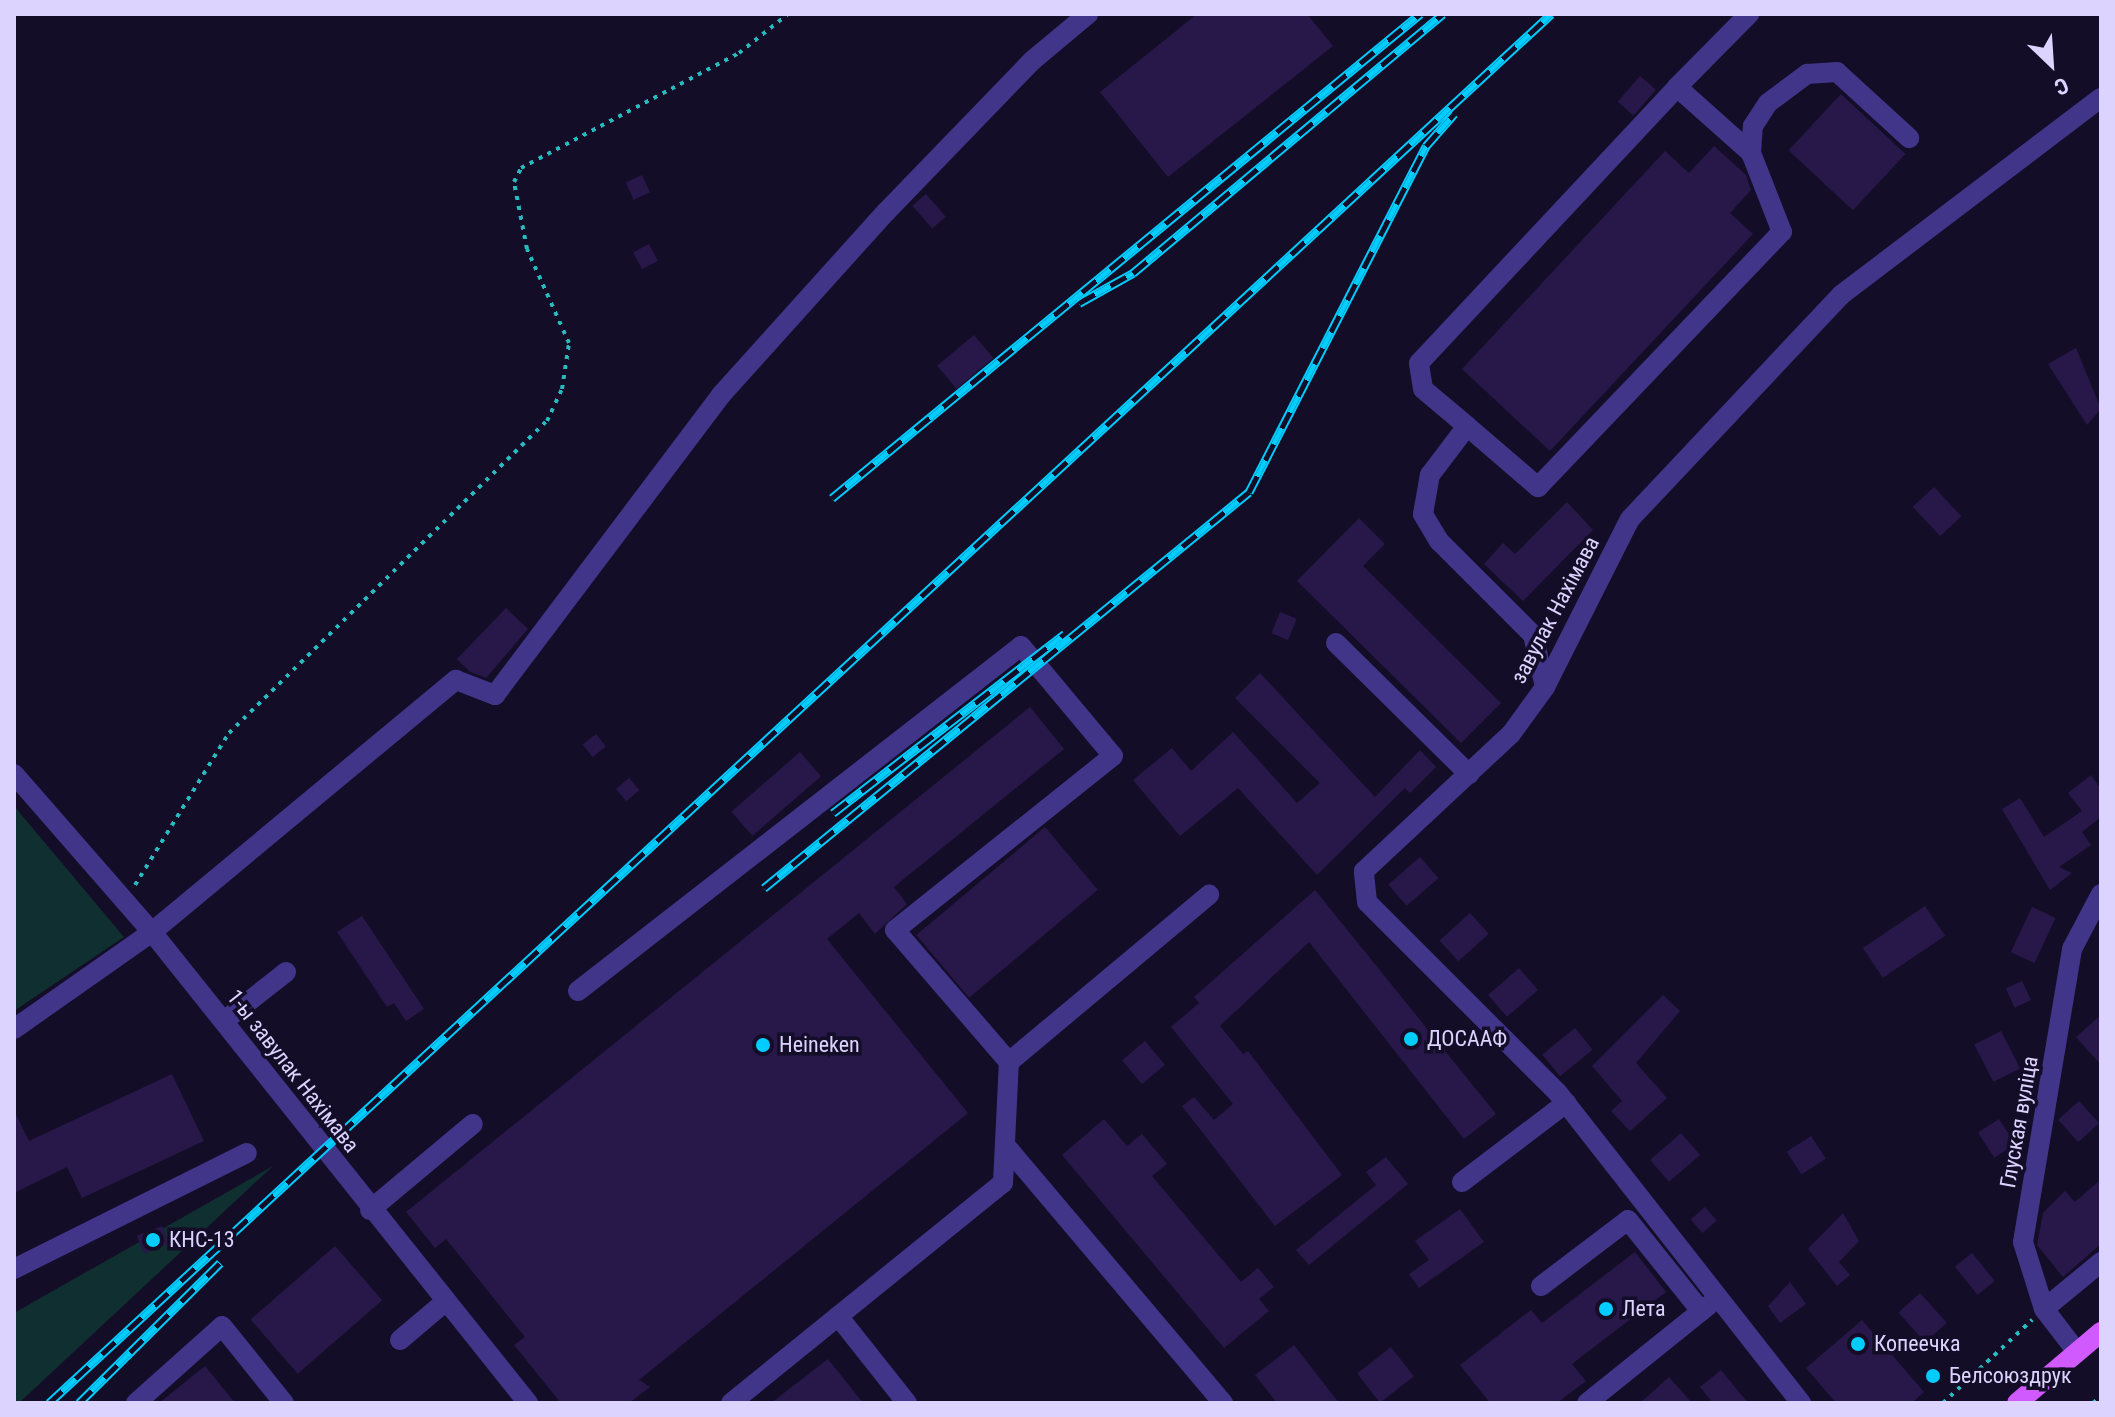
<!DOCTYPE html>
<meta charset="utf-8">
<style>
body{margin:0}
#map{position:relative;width:2115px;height:1417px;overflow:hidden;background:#140d27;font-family:"Roboto Condensed",sans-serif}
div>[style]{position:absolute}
.green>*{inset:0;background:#102f31}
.building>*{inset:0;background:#271849;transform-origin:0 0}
.path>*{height:4px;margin-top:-2px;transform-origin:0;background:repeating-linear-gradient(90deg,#27babf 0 4px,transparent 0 10px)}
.minor>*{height:20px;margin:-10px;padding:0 10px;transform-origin:10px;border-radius:10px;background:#413589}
.major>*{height:20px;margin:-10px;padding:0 10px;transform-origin:10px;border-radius:10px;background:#d15aff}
.rail>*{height:9px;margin-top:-4.5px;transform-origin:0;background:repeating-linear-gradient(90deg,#140d27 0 18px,#00ccfe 0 36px);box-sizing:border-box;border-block:2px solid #00ccfe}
.dots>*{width:22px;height:22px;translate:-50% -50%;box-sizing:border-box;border:4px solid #140d27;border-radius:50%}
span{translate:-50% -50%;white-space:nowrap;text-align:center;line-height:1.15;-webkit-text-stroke:7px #140d27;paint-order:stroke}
.street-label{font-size:22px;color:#dcd3ff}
.poi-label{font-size:22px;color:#dcd3ff}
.left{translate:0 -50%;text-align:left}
.frame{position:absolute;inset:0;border:16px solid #dcd3ff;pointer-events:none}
.north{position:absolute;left:2011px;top:24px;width:80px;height:80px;-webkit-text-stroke:6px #140d27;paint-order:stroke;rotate:155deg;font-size:22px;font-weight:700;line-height:32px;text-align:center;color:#dcd3ff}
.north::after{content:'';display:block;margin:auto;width:28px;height:36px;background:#dcd3ff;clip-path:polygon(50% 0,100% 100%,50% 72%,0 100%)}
</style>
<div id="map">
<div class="green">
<div style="clip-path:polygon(14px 806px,124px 937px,14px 1011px)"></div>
<div style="clip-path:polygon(273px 1166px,19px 1403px,14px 1403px,14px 1313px)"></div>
</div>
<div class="building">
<div style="clip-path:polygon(1197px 14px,1307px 14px,1333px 46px,1168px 177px,1100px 92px)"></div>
<div style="left:1640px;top:76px;width:21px;height:34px;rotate:41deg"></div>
<div style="left:1841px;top:94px;width:88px;height:77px;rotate:43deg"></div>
<div style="clip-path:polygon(1714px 146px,1746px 175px,1751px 190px,1730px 213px,1753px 234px,1550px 451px,1462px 369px,1665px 151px,1689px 173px)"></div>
<div style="left:642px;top:175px;width:19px;height:18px;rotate:65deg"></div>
<div style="left:926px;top:194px;width:30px;height:18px;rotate:49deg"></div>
<div style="left:649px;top:244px;width:19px;height:18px;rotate:62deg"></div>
<div style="left:974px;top:335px;width:30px;height:48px;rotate:50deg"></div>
<div style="clip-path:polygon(2076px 348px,2101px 409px,2087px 425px,2048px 364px)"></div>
<div style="left:1934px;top:487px;width:40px;height:29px;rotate:47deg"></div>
<div style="clip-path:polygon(1567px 502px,1593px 530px,1523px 601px,1484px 564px,1503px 543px,1515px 554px)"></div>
<div style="clip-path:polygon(1359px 518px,1385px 544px,1363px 566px,1501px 703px,1461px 743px,1297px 581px)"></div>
<div style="clip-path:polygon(506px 608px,528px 629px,486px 678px,470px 672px,457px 659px)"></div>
<div style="left:1280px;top:612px;width:18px;height:23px;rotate:22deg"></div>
<div style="clip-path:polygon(1260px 673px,1375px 797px,1420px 750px,1436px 767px,1410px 793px,1405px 788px,1317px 875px,1238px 788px,1180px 836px,1133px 780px,1172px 748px,1191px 771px,1233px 732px,1297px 803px,1320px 783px,1235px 698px)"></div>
<div style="clip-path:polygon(1030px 707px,1064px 749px,894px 887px,907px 904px,875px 934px,859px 913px,827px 939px,968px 1113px,639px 1380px,650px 1387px,629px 1403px,561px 1403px,514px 1345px,525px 1337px,446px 1239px,435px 1248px,406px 1212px)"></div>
<div style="left:596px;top:734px;width:16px;height:17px;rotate:52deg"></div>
<div style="left:800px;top:752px;width:32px;height:91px;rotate:49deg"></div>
<div style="clip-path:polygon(2091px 775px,2101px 789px,2101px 817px,2082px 832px,2091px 845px,2059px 867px,2072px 873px,2050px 890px,2002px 809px,2020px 798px,2044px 837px,2082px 811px,2068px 793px)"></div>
<div style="left:629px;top:778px;width:16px;height:17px;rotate:50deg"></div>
<div style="left:1045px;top:827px;width:82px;height:168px;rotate:50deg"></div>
<div style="left:1420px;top:857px;width:28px;height:42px;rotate:49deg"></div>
<div style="clip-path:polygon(1315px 890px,1496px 1114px,1464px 1139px,1309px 942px,1220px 1026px,1243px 1054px,1248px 1051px,1342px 1175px,1275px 1226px,1182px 1106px,1194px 1097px,1214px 1120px,1233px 1104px,1171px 1027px,1199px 1003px,1194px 997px)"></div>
<div style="left:1925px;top:906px;width:36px;height:75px;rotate:56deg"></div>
<div style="left:2032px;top:907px;width:26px;height:50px;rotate:25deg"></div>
<div style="left:1470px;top:913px;width:28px;height:41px;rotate:48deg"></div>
<div style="clip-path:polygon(362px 916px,424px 1009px,406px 1021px,394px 1003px,387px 1007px,337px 932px)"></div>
<div style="left:1519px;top:968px;width:29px;height:41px;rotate:49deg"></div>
<div style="left:2022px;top:981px;width:21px;height:18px;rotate:65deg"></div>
<div style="clip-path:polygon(1663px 995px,1680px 1011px,1636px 1063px,1667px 1098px,1630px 1131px,1611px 1111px,1622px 1101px,1592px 1066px)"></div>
<div style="clip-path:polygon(2101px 1015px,2101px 1065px,2076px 1037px)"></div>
<div style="left:1575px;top:1028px;width:28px;height:42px;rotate:51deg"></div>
<div style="left:2001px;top:1031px;width:42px;height:30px;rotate:63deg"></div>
<div style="left:1145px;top:1041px;width:31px;height:30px;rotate:50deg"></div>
<div style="clip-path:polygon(172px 1074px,204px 1141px,82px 1198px,67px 1167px,14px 1193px,14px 1110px,29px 1141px)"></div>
<div style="left:2079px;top:1101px;width:30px;height:28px;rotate:48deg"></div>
<div style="clip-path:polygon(1104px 1119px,1127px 1146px,1142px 1134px,1167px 1164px,1152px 1176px,1241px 1282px,1258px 1268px,1274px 1287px,1259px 1299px,1269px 1311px,1224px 1348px,1062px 1155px)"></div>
<div style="left:1999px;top:1119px;width:30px;height:25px;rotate:57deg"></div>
<div style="left:1681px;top:1133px;width:29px;height:41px;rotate:49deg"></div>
<div style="left:1811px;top:1136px;width:27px;height:29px;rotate:57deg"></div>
<div style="clip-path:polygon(1386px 1157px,1408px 1184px,1309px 1265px,1296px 1250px,1376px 1185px,1366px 1172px)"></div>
<div style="clip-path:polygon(2101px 1179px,2101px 1244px,2063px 1277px,2037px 1245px,2043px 1213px,2065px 1191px,2075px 1202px)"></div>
<div style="left:1705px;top:1207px;width:18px;height:19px;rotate:49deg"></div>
<div style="clip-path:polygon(1460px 1209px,1484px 1242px,1419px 1288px,1409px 1274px,1429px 1260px,1415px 1241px)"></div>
<div style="clip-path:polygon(1843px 1213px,1859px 1241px,1839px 1262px,1850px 1275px,1837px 1286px,1808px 1249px)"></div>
<div style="left:162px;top:1226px;width:19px;height:27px;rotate:69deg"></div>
<div style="left:335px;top:1246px;width:72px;height:112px;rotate:49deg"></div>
<div style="clip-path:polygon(1635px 1252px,1666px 1292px,1572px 1364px,1586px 1381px,1557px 1403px,1490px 1403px,1460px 1365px,1531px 1310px,1542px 1323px)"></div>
<div style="left:1972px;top:1253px;width:36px;height:22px;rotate:51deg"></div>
<div style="clip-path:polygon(1790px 1282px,1806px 1304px,1780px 1323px,1768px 1306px)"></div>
<div style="left:1920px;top:1293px;width:40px;height:29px;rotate:48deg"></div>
<div style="clip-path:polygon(1862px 1320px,1924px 1392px,1912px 1403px,1836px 1403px,1806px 1368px)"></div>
<div style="clip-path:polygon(1294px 1345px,1339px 1403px,1277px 1403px,1255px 1375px)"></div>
<div style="left:1391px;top:1347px;width:37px;height:43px;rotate:52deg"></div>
<div style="clip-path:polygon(828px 1359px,863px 1403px,771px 1403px)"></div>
<div style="clip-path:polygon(205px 1366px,235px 1403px,159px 1403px)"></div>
<div style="clip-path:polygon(1721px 1370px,1748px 1403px,1713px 1403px,1700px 1387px)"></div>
<div style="clip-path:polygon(1669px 1377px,1692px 1403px,1640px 1403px)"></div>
</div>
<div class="path">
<div style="left:135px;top:885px;width:179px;rotate:-58.3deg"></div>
<div style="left:229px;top:733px;width:445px;rotate:-44.5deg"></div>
<div style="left:547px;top:421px;width:35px;rotate:-65deg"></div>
<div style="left:562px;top:389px;width:47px;rotate:-81.3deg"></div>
<div style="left:569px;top:343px;width:103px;rotate:-114.1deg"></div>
<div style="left:527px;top:249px;width:68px;rotate:-101deg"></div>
<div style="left:514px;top:182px;width:16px;rotate:-63deg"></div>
<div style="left:521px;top:168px;width:246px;rotate:-27.8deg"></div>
<div style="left:739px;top:53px;width:63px;rotate:-38.5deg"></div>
<div style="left:1943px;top:1403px;width:122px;rotate:-43deg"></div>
<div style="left:2093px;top:1403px;width:11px;rotate:-41deg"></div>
</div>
<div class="minor">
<div style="left:1677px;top:87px;width:103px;rotate:-45.4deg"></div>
<div style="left:1467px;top:426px;width:57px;rotate:-139.9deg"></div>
<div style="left:1423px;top:389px;width:26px;rotate:-99deg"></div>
<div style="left:1419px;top:363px;width:378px;rotate:-46.9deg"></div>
<div style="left:1677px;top:87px;width:99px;rotate:41.7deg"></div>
<div style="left:1336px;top:643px;width:187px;rotate:44.6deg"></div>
<div style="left:1545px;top:687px;width:53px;rotate:-103deg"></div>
<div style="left:1533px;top:635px;width:133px;rotate:-135deg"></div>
<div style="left:1439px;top:541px;width:31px;rotate:-121deg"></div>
<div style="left:1423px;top:514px;width:40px;rotate:-80deg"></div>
<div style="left:1430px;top:475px;width:61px;rotate:-52.9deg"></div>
<div style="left:1467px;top:426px;width:94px;rotate:40.7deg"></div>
<div style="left:1538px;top:487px;width:353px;rotate:-46.3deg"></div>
<div style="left:1782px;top:232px;width:85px;rotate:-111.4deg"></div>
<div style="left:1751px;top:153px;width:27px;rotate:-86deg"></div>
<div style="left:1753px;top:126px;width:27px;rotate:-57deg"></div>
<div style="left:1768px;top:103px;width:49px;rotate:-36.6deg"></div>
<div style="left:1807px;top:74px;width:30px;rotate:-4deg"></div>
<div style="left:1837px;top:72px;width:98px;rotate:42.5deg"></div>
<div style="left:14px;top:774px;width:210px;rotate:48.9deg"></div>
<div style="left:152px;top:932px;width:603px;rotate:51.4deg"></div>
<div style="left:578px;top:991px;width:561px;rotate:-37.91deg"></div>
<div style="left:1021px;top:646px;width:143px;rotate:50.1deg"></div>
<div style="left:1113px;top:756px;width:279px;rotate:141.4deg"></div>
<div style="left:895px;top:930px;width:174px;rotate:49.2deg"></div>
<div style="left:224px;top:1021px;width:79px;rotate:-38.3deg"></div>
<div style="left:14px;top:1029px;width:169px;rotate:-35.1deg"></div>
<div style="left:152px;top:932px;width:395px;rotate:-39.7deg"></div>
<div style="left:456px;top:680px;width:42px;rotate:21deg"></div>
<div style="left:495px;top:695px;width:376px;rotate:-53deg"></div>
<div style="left:721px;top:395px;width:246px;rotate:-48deg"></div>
<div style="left:886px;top:212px;width:211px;rotate:-46deg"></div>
<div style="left:1033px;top:60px;width:72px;rotate:-39.9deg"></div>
<div style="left:1005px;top:1145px;width:338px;rotate:49.8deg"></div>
<div style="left:1462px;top:1182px;width:131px;rotate:-37.2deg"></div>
<div style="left:370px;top:1210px;width:134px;rotate:-39.9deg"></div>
<div style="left:14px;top:1269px;width:260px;rotate:-26.5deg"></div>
<div style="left:1541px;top:1286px;width:109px;rotate:-37.2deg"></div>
<div style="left:1628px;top:1220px;width:117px;rotate:51.3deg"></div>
<div style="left:2044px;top:1309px;width:74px;rotate:-39.5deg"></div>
<div style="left:838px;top:1316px;width:111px;rotate:51.6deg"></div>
<div style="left:400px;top:1340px;width:59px;rotate:-40.2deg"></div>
<div style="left:2077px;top:1352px;width:54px;rotate:-127.5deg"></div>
<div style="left:2044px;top:1309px;width:70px;rotate:-107.4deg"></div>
<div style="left:2023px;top:1242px;width:297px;rotate:-80.5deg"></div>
<div style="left:2072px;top:949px;width:62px;rotate:-62.2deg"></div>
<div style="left:136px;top:1403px;width:115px;rotate:-41.8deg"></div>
<div style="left:222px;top:1326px;width:99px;rotate:51.2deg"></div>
<div style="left:731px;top:1403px;width:350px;rotate:-39deg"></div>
<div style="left:1003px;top:1183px;width:121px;rotate:-87.2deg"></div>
<div style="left:1009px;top:1062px;width:261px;rotate:-39.9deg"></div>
<div style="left:1587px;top:1403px;width:156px;rotate:-38.8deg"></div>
<div style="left:1801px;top:1403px;width:394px;rotate:-128.1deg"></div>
<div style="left:1558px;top:1093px;width:270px;rotate:-135deg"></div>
<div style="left:1367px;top:902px;width:31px;rotate:-96deg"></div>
<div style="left:1364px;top:871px;width:201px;rotate:-43deg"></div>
<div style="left:1511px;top:734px;width:58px;rotate:-54.1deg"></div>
<div style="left:1545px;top:687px;width:188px;rotate:-63.2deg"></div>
<div style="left:1630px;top:519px;width:308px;rotate:-46.7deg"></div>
<div style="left:1841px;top:295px;width:326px;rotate:-37.2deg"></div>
</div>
<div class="major">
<div style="left:2017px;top:1403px;width:110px;rotate:-40.2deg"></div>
</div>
<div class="rail">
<div style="left:1079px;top:303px;width:62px;rotate:-29.1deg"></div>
<div style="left:1133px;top:273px;width:404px;rotate:-39.9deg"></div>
<div style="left:832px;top:498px;width:762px;rotate:-39.46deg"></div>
<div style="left:833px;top:813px;width:293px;rotate:-37.7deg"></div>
<div style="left:764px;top:888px;width:626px;rotate:-39.23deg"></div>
<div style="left:1249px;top:492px;width:389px;rotate:-62.9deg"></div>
<div style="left:1426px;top:146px;width:43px;rotate:-48.8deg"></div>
<div style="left:49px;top:1403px;width:2046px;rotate:-42.76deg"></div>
<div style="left:79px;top:1403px;width:199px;rotate:-44.8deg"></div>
</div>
<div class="dots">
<div style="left:1411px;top:1039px;background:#00ccfe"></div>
<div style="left:763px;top:1045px;background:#00ccfe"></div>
<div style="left:153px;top:1240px;background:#00ccfe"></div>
<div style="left:1606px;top:1309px;background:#00ccfe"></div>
<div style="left:1858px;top:1344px;background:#00ccfe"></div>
<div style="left:1933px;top:1376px;background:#00ccfe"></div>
</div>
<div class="street-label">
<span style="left:1555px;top:610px;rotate:-62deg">завулак Нахімава</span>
<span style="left:293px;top:1071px;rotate:52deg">1-ы завулак Нахімава</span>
<span style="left:2019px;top:1122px;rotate:-80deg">Глуская вуліца</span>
</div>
<div class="poi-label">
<span class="left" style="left:1427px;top:1039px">ДОСААФ</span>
<span class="left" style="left:779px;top:1045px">Heineken</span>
<span class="left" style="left:169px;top:1240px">КНС-13</span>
<span class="left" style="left:1622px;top:1309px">Лета</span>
<span class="left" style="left:1874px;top:1344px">Копеечка</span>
<span class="left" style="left:1949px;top:1376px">Белсоюздрук</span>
</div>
<div class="frame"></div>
<div class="north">С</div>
</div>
